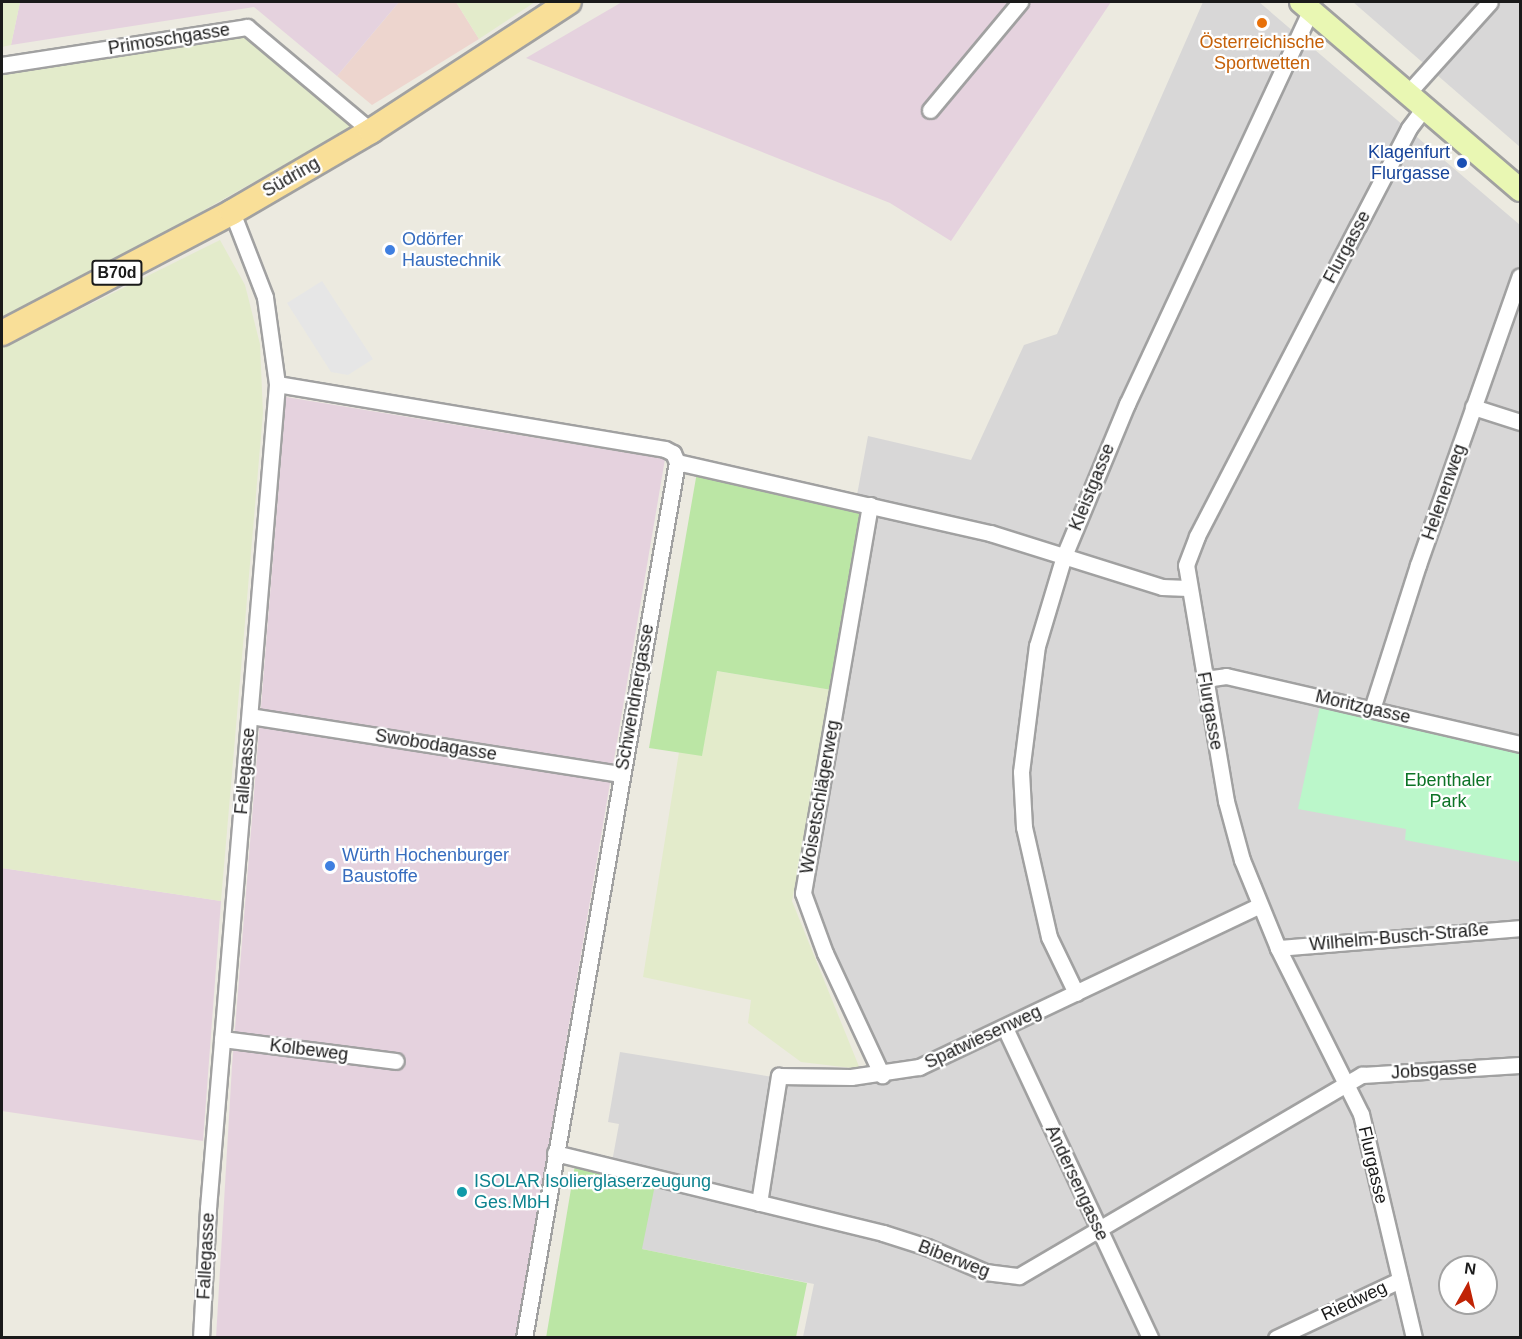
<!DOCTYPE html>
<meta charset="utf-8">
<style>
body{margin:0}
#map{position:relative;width:1522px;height:1339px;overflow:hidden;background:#eceae0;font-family:Arial,sans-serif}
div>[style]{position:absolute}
.residential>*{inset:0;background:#d8d7d7}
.commercial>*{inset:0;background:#edd5ce}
.industrial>*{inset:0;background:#e5d2de}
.farmland>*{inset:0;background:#e3ebcb}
.grass>*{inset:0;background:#bbe6a5}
.park>*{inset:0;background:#bbf7ca}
.parking>*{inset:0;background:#e6e6e6}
.roads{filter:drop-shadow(2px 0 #a1a1a1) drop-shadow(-2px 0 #a1a1a1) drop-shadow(0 2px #a1a1a1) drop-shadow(0 -2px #a1a1a1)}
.minor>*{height:15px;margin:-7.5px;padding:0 7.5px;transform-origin:7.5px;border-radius:7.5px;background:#fff}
.secondary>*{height:22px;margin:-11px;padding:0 11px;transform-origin:11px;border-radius:11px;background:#e9f7b3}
.primary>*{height:24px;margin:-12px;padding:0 12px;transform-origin:12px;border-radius:12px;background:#f9df98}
.dots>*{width:16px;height:16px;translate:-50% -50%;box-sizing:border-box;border:3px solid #fff;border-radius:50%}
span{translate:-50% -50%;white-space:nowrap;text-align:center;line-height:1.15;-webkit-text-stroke:4.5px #fff;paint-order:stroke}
.shield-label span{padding:2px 4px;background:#fff;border:2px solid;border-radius:4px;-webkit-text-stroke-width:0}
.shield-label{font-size:16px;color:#1a1a1a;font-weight:700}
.street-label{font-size:18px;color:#1a1a1a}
.food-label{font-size:18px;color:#c56008}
.transit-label{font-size:18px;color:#164399}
.right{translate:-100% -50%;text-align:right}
.shop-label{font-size:18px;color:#366cbe}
.left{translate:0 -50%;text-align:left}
.park-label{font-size:18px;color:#0d7326}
.culture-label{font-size:18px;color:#0d838f}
.frame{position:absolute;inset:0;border:3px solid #1a1a1a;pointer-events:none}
.north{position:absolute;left:1438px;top:1255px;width:60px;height:60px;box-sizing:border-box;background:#fff;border:2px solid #a3a3a3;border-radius:50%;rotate:8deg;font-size:16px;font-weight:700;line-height:24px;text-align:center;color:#1a1a1a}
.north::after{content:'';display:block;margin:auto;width:21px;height:27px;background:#c02305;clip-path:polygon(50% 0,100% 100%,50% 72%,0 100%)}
</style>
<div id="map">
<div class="residential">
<div style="clip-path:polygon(evenodd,1203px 2px,1259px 2px,1520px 225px,1520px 1337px,803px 1337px,814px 1284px,642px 1249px,612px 1162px,619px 1124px,608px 1122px,620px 1052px,797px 1081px,880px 1081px,811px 911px,809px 895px,879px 500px,857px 495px,868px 436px,971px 460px,1024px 345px,1057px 334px,1203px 2px,1450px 1267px,1486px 1267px,1486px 1303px,1450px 1303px,1450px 1267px)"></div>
<div style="clip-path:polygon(1353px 2px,1520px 2px,1520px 147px)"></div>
</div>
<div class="commercial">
<div style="clip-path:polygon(399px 2px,456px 2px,479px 39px,372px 105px,337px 76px)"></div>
</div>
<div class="industrial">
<div style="clip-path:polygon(20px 2px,399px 2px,337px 76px,254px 7px,11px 45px)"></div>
<div style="clip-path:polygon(622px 2px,1111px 2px,951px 241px,890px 203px,526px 58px)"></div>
<div style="clip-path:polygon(286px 397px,665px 459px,516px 1337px,216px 1338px,232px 1066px)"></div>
<div style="clip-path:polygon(2px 868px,221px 901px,203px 1141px,2px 1111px)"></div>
</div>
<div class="farmland">
<div style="clip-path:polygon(2px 2px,20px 2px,11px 45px,2px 47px)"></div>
<div style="clip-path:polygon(456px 2px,535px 2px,479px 39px)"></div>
<div style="clip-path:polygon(241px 34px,353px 126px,144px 244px,2px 317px,2px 73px)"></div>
<div style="clip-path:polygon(220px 240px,245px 285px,260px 344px,263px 413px,221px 901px,2px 868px,2px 348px)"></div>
<div style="clip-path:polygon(716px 671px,832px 690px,792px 901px,860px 1069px,801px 1062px,748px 1023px,751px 1000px,643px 977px,679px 752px,702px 755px)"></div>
</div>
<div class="grass">
<div style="clip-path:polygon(697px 472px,863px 510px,832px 690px,717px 671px,702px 756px,649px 748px)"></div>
<div style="clip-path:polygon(575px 1165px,656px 1180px,642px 1249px,807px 1283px,796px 1337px,546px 1338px)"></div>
</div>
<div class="park">
<div style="clip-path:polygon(1320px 706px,1520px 751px,1520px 862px,1405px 840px,1406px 829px,1298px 809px)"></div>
</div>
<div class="parking">
<div style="clip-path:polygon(322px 281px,373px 359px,348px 375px,331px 372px,287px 303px)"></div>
</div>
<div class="roads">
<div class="minor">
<div style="left:2px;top:65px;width:248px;rotate:-8.8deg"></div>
<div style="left:247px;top:27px;width:162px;rotate:40deg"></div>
<div style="left:1408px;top:93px;width:122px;rotate:-48deg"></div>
<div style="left:930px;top:110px;width:141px;rotate:-50.2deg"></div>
<div style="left:277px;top:384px;width:393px;rotate:9.5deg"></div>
<div style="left:665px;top:449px;width:9px;rotate:27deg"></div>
<div style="left:673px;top:453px;width:10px;rotate:66deg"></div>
<div style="left:677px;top:462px;width:889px;rotate:99.91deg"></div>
<div style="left:1473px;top:407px;width:49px;rotate:17.7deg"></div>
<div style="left:677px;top:462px;width:321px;rotate:12.8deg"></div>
<div style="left:990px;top:533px;width:180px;rotate:17.4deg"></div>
<div style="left:1162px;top:587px;width:26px;rotate:2deg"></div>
<div style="left:870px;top:505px;width:394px;rotate:99.8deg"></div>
<div style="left:803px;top:893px;width:64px;rotate:69.9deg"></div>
<div style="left:825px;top:953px;width:135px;rotate:65deg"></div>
<div style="left:1205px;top:679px;width:21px;rotate:-8deg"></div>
<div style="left:1226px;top:676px;width:302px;rotate:13deg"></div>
<div style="left:1372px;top:709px;width:151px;rotate:-72.3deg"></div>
<div style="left:1418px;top:565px;width:306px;rotate:-70.6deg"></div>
<div style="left:250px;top:716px;width:376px;rotate:8.9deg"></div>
<div style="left:1278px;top:948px;width:243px;rotate:-4.7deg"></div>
<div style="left:1076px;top:993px;width:62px;rotate:-115.7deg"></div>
<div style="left:1049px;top:937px;width:113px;rotate:-102.8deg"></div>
<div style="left:1024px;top:827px;width:55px;rotate:-93.1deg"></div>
<div style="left:1021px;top:772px;width:127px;rotate:-82.8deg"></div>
<div style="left:1037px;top:646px;width:94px;rotate:-73.3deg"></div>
<div style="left:1064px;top:556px;width:165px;rotate:-67.5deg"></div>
<div style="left:1127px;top:404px;width:435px;rotate:-65deg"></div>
<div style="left:1005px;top:1028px;width:342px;rotate:64.9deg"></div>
<div style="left:222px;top:1039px;width:175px;rotate:7.2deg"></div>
<div style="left:555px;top:1153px;width:338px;rotate:13.7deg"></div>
<div style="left:883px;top:1233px;width:46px;rotate:17.7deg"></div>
<div style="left:927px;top:1247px;width:63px;rotate:23.3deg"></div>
<div style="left:985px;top:1272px;width:34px;rotate:7deg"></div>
<div style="left:1019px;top:1276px;width:398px;rotate:-30.4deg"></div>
<div style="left:1362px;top:1075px;width:158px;rotate:-3.6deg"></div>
<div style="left:759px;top:1203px;width:129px;rotate:-81.1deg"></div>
<div style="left:779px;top:1076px;width:72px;rotate:0.8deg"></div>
<div style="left:851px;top:1077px;width:69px;rotate:-8.4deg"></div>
<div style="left:919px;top:1067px;width:375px;rotate:-25.4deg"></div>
<div style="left:201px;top:1338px;width:130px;rotate:-86.9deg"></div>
<div style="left:208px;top:1208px;width:827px;rotate:-85.21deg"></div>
<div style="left:277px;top:384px;width:88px;rotate:-97.9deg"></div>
<div style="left:265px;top:297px;width:91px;rotate:-111.2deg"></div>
<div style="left:1276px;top:1338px;width:137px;rotate:-25.1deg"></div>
<div style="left:1414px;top:1338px;width:230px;rotate:-103.3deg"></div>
<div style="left:1361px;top:1114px;width:186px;rotate:-116.6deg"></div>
<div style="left:1278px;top:948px;width:95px;rotate:-112.2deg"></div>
<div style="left:1242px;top:860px;width:61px;rotate:-105.2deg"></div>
<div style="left:1226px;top:801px;width:239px;rotate:-99.6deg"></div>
<div style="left:1186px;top:565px;width:31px;rotate:-69deg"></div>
<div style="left:1197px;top:536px;width:349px;rotate:-62.6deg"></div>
<div style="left:1358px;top:226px;width:110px;rotate:-62.5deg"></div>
<div style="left:1409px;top:128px;width:25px;rotate:-53deg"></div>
</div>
<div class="secondary">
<div style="left:1301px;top:2px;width:289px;rotate:40.6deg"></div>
</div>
<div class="primary">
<div style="left:2px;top:333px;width:260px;rotate:-27.7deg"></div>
<div style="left:232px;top:212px;width:161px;rotate:-30.2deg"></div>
<div style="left:371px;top:131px;width:236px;rotate:-33.1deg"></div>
</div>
</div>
<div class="dots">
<div style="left:1262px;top:23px;background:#e8710a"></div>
<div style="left:1462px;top:163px;background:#1a4fb4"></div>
<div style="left:390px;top:250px;background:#3f7fe0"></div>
<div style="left:330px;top:866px;background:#3f7fe0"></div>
<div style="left:462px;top:1192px;background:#0f9aa8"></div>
</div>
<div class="shield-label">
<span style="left:117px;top:273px">B70d</span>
</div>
<div class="street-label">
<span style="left:169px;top:39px;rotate:-9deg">Primoschgasse</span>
<span style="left:291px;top:177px;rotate:-30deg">Südring</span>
<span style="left:1347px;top:247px;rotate:-62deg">Flurgasse</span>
<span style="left:1092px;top:487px;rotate:-68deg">Kleistgasse</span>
<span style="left:1444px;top:492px;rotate:-71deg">Helenenweg</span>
<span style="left:635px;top:697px;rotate:-80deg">Schwendnergasse</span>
<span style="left:1363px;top:707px;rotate:13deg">Moritzgasse</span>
<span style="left:1210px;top:711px;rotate:80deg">Flurgasse</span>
<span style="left:436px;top:745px;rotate:9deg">Swobodagasse</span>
<span style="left:245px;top:771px;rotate:-85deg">Fallegasse</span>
<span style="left:820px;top:797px;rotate:-80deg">Woisetschlägerweg</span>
<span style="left:1399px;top:937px;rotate:-5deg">Wilhelm-Busch-Straße</span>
<span style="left:983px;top:1037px;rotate:-25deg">Spatwiesenweg</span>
<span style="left:309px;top:1050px;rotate:7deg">Kolbeweg</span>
<span style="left:1434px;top:1070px;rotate:-4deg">Jobsgasse</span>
<span style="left:1373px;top:1165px;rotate:77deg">Flurgasse</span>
<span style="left:1077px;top:1183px;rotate:65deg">Andersengasse</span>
<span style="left:206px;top:1256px;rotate:-87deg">Fallegasse</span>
<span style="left:954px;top:1259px;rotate:21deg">Biberweg</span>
<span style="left:1354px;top:1301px;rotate:-25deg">Riedweg</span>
</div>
<div class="food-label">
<span style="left:1262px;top:53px">Österreichische<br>Sportwetten</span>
</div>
<div class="transit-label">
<span class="right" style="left:1450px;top:163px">Klagenfurt<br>Flurgasse</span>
</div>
<div class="shop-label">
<span class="left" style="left:402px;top:250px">Odörfer<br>Haustechnik</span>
<span class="left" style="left:342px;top:866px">Würth Hochenburger<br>Baustoffe</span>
</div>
<div class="park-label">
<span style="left:1448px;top:791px">Ebenthaler<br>Park</span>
</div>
<div class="culture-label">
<span class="left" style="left:474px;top:1192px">ISOLAR Isolierglaserzeugung<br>Ges.MbH</span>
</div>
<div class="frame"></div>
<div class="north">N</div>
</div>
